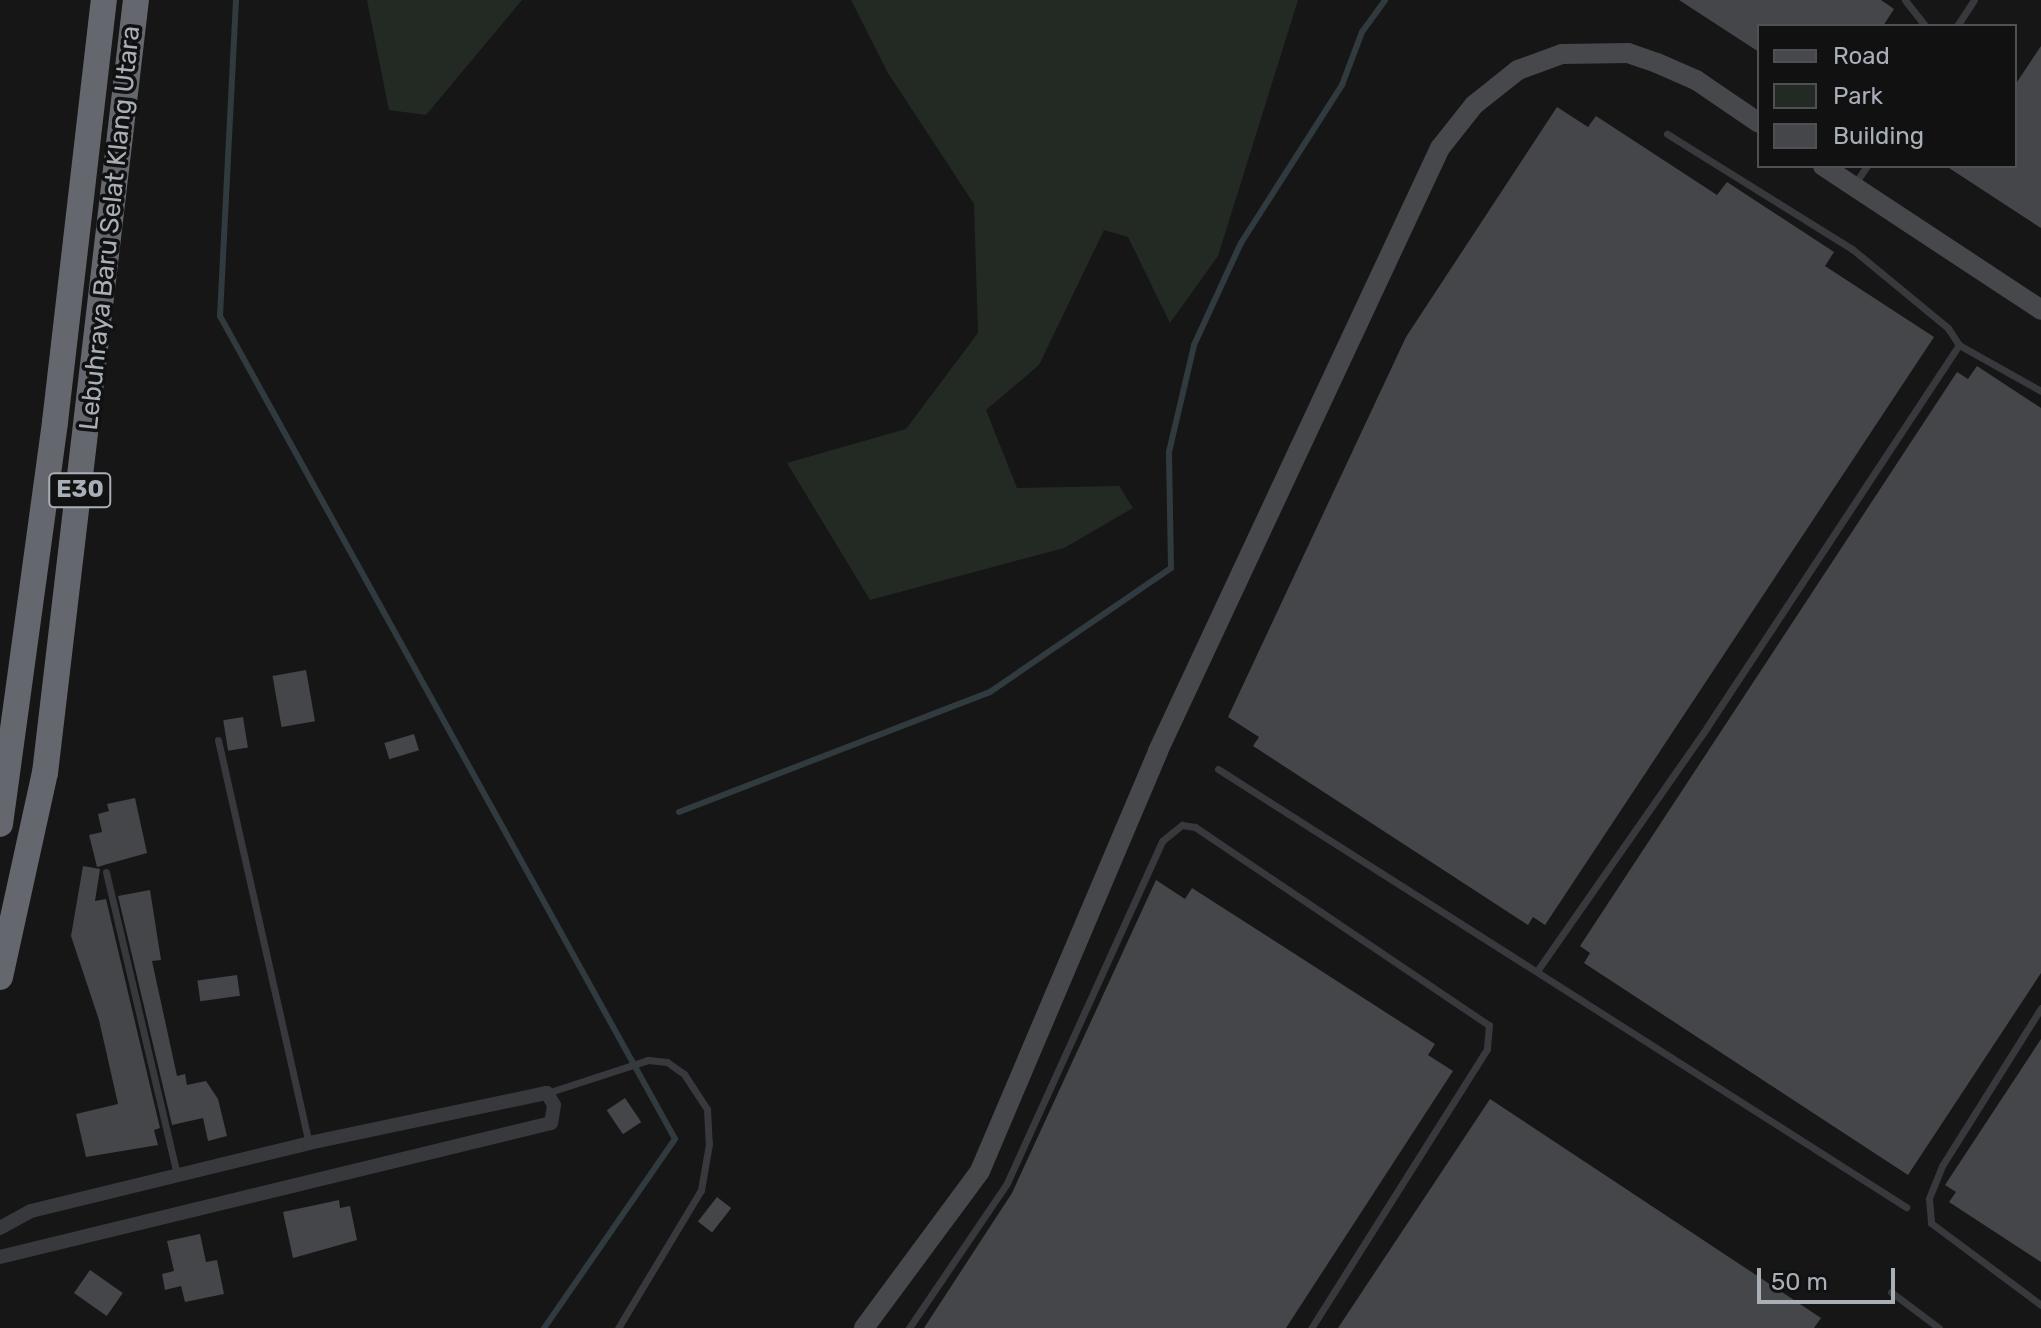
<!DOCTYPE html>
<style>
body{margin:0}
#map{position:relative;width:2041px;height:1328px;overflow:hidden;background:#161617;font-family:Rubik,sans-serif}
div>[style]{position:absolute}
.green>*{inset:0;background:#222a23}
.stream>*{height:6px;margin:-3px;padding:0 3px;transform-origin:3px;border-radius:3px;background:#303a3f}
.building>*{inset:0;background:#45464a;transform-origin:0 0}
.lane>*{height:7px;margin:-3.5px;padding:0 3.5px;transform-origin:3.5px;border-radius:3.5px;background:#37393c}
.street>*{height:14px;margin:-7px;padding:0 7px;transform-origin:7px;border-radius:7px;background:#37393c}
.secondary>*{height:20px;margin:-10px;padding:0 10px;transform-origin:10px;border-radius:10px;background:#46484c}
.highway>*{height:26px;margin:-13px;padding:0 13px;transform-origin:13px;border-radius:13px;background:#64676d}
span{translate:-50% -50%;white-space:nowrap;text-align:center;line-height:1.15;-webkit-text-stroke:7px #111112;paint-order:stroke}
.shield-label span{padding:2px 6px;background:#111112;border:2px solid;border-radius:6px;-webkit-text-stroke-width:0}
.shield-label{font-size:24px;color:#a9afb6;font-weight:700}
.street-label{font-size:26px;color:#a9afb6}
.legend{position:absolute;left:1757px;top:24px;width:260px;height:144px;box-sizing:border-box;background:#111112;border:2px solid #4e5054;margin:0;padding:10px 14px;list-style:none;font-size:24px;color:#a9afb6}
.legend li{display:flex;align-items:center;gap:16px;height:40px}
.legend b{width:40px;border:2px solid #4e5054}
.scale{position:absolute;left:1757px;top:1268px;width:138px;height:36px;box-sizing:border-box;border:4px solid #a9afb6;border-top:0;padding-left:10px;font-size:24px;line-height:28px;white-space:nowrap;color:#a9afb6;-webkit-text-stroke:6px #111112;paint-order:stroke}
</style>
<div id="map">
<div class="green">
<div style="clip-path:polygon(367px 0,522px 0,426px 115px,389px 110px)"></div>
<div style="clip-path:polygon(851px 0,1298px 0,1218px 256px,1170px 323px,1128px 237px,1104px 230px,1039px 365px,986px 410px,1017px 488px,1119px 486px,1133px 508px,1064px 548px,870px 600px,787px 463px,906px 429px,978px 333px,974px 204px,888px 73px)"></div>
</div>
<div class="stream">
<div style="left:236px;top:0;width:316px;rotate:92.9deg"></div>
<div style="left:220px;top:316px;width:940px;rotate:61.06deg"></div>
<div style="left:675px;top:1139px;width:230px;rotate:124.7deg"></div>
<div style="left:679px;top:812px;width:333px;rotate:-21.1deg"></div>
<div style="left:990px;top:692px;width:219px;rotate:-34.4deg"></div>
<div style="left:1171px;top:568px;width:116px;rotate:-91deg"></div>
<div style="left:1169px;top:452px;width:110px;rotate:-76.8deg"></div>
<div style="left:1194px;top:345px;width:112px;rotate:-65.3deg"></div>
<div style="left:1241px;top:243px;width:188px;rotate:-57.4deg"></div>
<div style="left:1342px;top:85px;width:57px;rotate:-69.3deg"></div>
<div style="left:1362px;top:32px;width:39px;rotate:-54deg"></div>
</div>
<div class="building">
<div style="clip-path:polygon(1679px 0,1881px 0,1894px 9px,1883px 26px,1759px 26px,1759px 52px)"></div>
<div style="clip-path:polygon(2041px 46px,2041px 228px,1946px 166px,2015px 166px,2015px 85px)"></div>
<div style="clip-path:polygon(1557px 107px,1588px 127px,1596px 116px,1717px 195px,1727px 182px,1834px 252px,1825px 266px,1934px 337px,1545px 925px,1533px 917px,1528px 925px,1253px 746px,1259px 737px,1228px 717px,1406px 337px)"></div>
<div style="clip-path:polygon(1977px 366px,2041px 408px,2041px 973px,1908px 1175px,1584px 963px,1590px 953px,1580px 946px,1957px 372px,1968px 379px)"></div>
<div style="left:306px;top:670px;width:52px;height:34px;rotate:80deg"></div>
<div style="left:243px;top:717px;width:31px;height:20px;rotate:81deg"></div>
<div style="left:414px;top:734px;width:17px;height:31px;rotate:73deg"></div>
<div style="clip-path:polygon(135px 798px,147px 853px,97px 867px,89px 835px,102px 832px,98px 814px,109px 811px,107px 804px)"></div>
<div style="clip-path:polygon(83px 866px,100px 869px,95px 901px,106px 899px,160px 1128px,154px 1130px,158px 1145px,86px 1157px,76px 1114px,118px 1104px,99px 1020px,71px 936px)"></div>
<div style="clip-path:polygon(1156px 880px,1185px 899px,1192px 888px,1435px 1044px,1428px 1055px,1453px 1071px,1286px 1328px,924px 1328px,1012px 1193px)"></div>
<div style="clip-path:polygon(150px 890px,161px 960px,152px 961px,177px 1076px,185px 1074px,187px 1085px,206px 1081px,218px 1099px,227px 1136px,208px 1141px,203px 1118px,172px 1125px,118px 896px)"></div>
<div style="left:237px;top:975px;width:21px;height:40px;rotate:82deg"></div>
<div style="clip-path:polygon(2041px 1039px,2041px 1262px,1949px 1202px,1956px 1192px,1945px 1185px)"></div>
<div style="left:625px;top:1098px;width:29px;height:22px;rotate:56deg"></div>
<div style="clip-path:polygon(1490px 1099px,1821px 1318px,1814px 1328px,1338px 1328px)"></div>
<div style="left:717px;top:1197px;width:18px;height:31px;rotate:38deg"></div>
<div style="clip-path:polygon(339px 1200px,340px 1208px,350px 1206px,357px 1240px,293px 1258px,283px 1212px)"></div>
<div style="clip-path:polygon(200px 1234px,206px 1262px,217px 1260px,224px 1294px,185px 1302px,181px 1286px,165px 1290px,162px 1274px,174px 1271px,167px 1241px)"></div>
<div style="left:90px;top:1270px;width:40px;height:28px;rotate:35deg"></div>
</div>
<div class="lane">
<div style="left:1905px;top:0;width:33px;rotate:52deg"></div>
<div style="left:1957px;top:26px;width:31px;rotate:-57deg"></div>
<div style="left:1854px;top:185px;width:23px;rotate:-56deg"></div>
<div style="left:1959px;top:345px;width:94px;rotate:29.3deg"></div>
<div style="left:218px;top:740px;width:413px;rotate:77.3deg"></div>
<div style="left:1218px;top:769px;width:816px;rotate:32.48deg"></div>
<div style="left:106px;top:872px;width:310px;rotate:76.8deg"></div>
<div style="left:1537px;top:971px;width:297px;rotate:-55.1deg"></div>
<div style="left:1707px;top:727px;width:458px;rotate:-56.6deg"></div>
<div style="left:1959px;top:345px;width:20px;rotate:-123deg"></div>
<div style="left:1948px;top:328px;width:124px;rotate:-140.5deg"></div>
<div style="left:1852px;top:249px;width:218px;rotate:-148.1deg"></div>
<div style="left:2041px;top:1008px;width:186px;rotate:122.1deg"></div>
<div style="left:1942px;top:1166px;width:35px;rotate:112deg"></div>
<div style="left:1929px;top:1199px;width:24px;rotate:85deg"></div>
<div style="left:1931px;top:1223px;width:137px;rotate:36.7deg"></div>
<div style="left:547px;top:1093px;width:106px;rotate:-18.1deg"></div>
<div style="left:648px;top:1060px;width:19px;rotate:6deg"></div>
<div style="left:667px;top:1062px;width:21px;rotate:35deg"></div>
<div style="left:684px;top:1074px;width:42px;rotate:56.7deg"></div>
<div style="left:707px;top:1109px;width:35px;rotate:87deg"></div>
<div style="left:709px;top:1144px;width:47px;rotate:99.9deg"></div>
<div style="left:701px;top:1190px;width:161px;rotate:121deg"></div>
<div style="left:1891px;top:1292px;width:60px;rotate:36.9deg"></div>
<div style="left:909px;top:1328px;width:175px;rotate:-55.9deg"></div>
<div style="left:1007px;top:1183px;width:375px;rotate:-65.6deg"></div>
<div style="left:1162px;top:841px;width:26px;rotate:-39deg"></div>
<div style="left:1182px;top:825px;width:13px;rotate:9deg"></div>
<div style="left:1195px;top:827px;width:354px;rotate:34deg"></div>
<div style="left:1489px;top:1025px;width:24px;rotate:95deg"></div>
<div style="left:1487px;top:1049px;width:330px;rotate:122.2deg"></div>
</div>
<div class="street">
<div style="left:0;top:1228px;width:35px;rotate:-29deg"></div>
<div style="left:31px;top:1211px;width:286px;rotate:-13.7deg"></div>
<div style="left:309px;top:1143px;width:243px;rotate:-11.9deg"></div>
<div style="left:547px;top:1093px;width:14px;rotate:60deg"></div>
<div style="left:554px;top:1105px;width:18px;rotate:99deg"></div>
<div style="left:551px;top:1123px;width:567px;rotate:166.33deg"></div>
</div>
<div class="secondary">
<div style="left:1823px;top:166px;width:261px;rotate:33.4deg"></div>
<div style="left:864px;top:1328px;width:195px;rotate:-53.5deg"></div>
<div style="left:980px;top:1171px;width:456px;rotate:-67deg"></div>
<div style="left:1158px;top:751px;width:666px;rotate:-64.94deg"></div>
<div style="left:1440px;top:148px;width:55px;rotate:-51.7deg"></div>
<div style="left:1474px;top:105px;width:56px;rotate:-38.5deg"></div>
<div style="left:1518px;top:70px;width:47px;rotate:-20deg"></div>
<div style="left:1562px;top:54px;width:66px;rotate:-0.9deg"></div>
<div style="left:1628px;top:53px;width:31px;rotate:19deg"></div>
<div style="left:1657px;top:63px;width:43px;rotate:23.6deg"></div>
<div style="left:1696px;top:80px;width:76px;rotate:34.3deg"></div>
</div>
<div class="highway">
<div style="left:0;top:824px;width:406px;rotate:-82.2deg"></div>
<div style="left:55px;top:422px;width:425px;rotate:-83.4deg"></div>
<div style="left:0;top:977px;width:209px;rotate:-77.6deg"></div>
<div style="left:45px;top:773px;width:778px;rotate:-83.29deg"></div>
</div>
<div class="shield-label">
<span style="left:80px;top:490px">E30</span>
</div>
<div class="street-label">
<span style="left:110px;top:228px;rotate:-84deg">Lebuhraya Baru Selat Klang Utara</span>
</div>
<ul class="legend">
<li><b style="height:10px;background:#46484c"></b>Road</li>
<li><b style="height:22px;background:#222a23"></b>Park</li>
<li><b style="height:22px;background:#45464a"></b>Building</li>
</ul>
<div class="scale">50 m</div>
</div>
